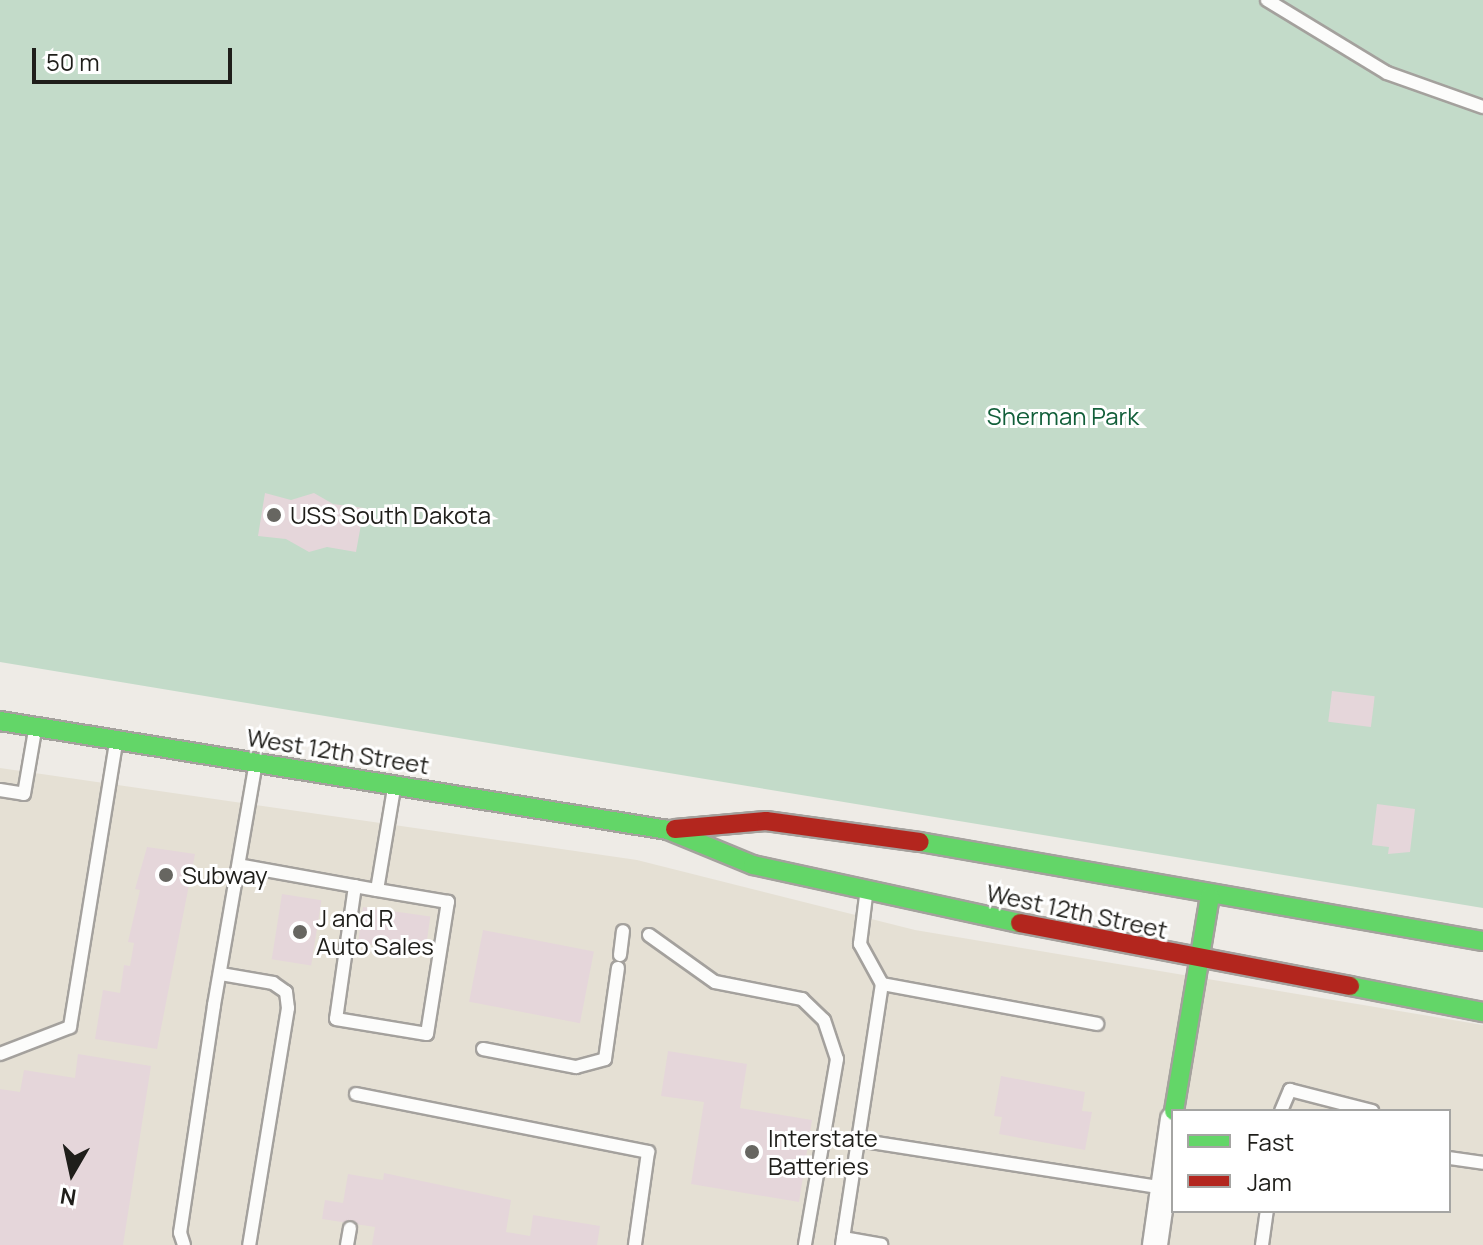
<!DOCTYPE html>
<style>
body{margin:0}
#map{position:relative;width:1483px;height:1245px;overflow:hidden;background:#eeebe6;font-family:Manrope,sans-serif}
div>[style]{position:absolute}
.built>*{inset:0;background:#e5e0d4}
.green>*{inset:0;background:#c3dbc9}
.building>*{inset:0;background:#e5d6da;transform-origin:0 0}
.roads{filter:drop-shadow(2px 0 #a4a19d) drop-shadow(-2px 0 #a4a19d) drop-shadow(0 2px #a4a19d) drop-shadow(0 -2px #a4a19d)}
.lane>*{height:12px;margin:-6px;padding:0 6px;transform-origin:6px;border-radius:6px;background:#fcfcfb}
.street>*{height:24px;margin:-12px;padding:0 12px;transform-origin:12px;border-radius:12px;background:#fcfcfb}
.fast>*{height:18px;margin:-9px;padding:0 9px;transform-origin:9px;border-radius:9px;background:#63d668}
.jam>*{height:18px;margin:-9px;padding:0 9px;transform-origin:9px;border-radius:9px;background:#b3261e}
.dots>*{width:22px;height:22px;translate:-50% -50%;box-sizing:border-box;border:4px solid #fff;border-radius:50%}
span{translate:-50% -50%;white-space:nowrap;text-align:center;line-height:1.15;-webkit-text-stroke:6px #fff;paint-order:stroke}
.park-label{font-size:24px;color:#125f3a}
.poi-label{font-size:24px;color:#1f1e1a}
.left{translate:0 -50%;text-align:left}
.street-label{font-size:24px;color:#1f1e1a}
.legend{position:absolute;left:1171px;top:1109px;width:280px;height:104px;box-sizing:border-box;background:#fff;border:2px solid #a5a5a3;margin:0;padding:10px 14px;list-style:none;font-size:24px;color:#1f1e1a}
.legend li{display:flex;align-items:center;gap:16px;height:40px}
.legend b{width:40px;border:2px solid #a5a5a3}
.north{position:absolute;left:32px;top:1133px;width:80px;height:80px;-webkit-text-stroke:6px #fff;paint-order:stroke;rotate:189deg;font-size:22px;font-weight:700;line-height:32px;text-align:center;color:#1f1e1a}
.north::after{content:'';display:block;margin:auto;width:28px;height:36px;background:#1f1e1a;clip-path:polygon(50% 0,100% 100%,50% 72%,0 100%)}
.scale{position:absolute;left:32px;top:48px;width:200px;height:36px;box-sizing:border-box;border:4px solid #1f1e1a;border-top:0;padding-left:10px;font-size:24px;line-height:28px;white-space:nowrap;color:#1f1e1a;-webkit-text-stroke:6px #fff;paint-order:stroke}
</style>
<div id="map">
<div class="built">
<div style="clip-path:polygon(evenodd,0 768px,637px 860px,915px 930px,1483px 1025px,1483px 1245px,0 1245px,0 768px,1173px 1111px,1449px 1111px,1449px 1211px,1173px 1211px,1173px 1111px)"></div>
</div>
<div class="green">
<div style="clip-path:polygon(0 0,1483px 0,1483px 908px,0 662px)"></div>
</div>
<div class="building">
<div style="clip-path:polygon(265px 493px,291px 500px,314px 493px,333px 504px,364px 508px,356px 552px,327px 547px,309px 552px,286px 539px,258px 536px)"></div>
<div style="left:1332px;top:691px;width:43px;height:31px;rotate:7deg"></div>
<div style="clip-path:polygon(1377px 804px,1415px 809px,1410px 852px,1388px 854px,1389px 847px,1372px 845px)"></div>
<div style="clip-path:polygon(147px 847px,195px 854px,157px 1049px,95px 1039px,103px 990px,120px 993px,124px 965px,130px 966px,134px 943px,128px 942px,140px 890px,135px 889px)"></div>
<div style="left:282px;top:894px;width:40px;height:66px;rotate:9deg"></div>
<div style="left:363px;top:907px;width:68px;height:36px;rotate:8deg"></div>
<div style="left:483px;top:930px;width:113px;height:73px;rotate:11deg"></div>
<div style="clip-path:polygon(668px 1051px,747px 1064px,740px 1108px,812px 1120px,799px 1202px,691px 1184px,704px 1102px,661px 1096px)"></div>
<div style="clip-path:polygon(78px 1054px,151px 1066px,123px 1245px,0 1245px,0 1089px,20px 1092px,24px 1070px,75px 1078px)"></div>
<div style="clip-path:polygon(1001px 1076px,1085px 1092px,1082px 1111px,1092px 1112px,1085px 1150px,999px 1134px,1002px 1117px,994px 1116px)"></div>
<div style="clip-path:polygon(384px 1173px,511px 1200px,506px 1232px,530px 1236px,533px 1215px,600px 1226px,597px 1245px,372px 1245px,375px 1227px,322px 1219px,325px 1200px,343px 1203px,348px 1174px,383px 1180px)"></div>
</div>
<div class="roads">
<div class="lane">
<div style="left:1267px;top:0;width:140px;rotate:31.3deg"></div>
<div style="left:1387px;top:73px;width:102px;rotate:19.5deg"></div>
<div style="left:0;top:790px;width:24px;rotate:9deg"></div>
<div style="left:24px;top:794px;width:65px;rotate:-80.2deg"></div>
<div style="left:243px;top:866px;width:136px;rotate:10.2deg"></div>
<div style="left:377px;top:890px;width:103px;rotate:-80.5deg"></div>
<div style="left:355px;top:886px;width:134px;rotate:98.1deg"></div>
<div style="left:336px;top:1019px;width:92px;rotate:9.4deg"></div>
<div style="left:427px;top:1034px;width:134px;rotate:-81deg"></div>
<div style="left:448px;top:902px;width:72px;rotate:-170.4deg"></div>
<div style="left:649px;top:935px;width:81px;rotate:35.5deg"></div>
<div style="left:715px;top:982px;width:89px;rotate:11.1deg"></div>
<div style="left:802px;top:999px;width:30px;rotate:44deg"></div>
<div style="left:824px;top:1020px;width:41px;rotate:71.6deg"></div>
<div style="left:837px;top:1059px;width:189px;rotate:99.8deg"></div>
<div style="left:620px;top:955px;width:24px;rotate:-83deg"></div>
<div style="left:221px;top:974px;width:53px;rotate:9.8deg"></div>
<div style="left:273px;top:983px;width:16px;rotate:35deg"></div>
<div style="left:286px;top:992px;width:16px;rotate:83deg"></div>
<div style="left:288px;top:1008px;width:240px;rotate:99.3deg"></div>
<div style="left:882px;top:984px;width:219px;rotate:10.5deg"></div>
<div style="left:483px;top:1049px;width:95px;rotate:11deg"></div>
<div style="left:576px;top:1067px;width:30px;rotate:-15deg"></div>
<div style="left:605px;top:1059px;width:92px;rotate:-81.9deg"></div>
<div style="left:0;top:1054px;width:75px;rotate:-21.1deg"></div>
<div style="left:70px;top:1027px;width:288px;rotate:-80.8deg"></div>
<div style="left:356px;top:1094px;width:298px;rotate:11.2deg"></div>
<div style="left:648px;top:1152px;width:94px;rotate:98deg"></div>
<div style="left:1281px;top:1111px;width:23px;rotate:-67deg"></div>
<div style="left:1290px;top:1090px;width:85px;rotate:14.4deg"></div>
<div style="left:858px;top:1140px;width:309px;rotate:8.9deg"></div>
<div style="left:1449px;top:1158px;width:34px;rotate:8deg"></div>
<div style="left:843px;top:1238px;width:39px;rotate:10deg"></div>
<div style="left:184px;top:1245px;width:13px;rotate:-108deg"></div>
<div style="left:180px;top:1233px;width:231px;rotate:-81.5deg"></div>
<div style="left:214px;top:1005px;width:241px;rotate:-80.2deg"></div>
<div style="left:347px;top:1245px;width:17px;rotate:-80deg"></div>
<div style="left:842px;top:1245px;width:264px;rotate:-81.3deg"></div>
<div style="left:882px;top:984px;width:46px;rotate:-118.8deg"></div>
<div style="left:860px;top:944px;width:48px;rotate:-82.9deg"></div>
<div style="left:1262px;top:1245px;width:34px;rotate:-82deg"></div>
</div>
<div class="street">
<div style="left:1155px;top:1245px;width:127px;rotate:-81.9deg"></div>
</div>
<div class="fast">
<div style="left:0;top:721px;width:677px;rotate:9.27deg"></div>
<div style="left:668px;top:830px;width:92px;rotate:22.4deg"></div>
<div style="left:753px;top:865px;width:273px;rotate:12.3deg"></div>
<div style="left:920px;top:842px;width:572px;rotate:9.97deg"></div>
<div style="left:1350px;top:986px;width:136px;rotate:11.1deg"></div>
<div style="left:1174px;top:1111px;width:217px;rotate:-80.5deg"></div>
</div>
<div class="jam">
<div style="left:675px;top:829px;width:91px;rotate:-5deg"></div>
<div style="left:766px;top:821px;width:155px;rotate:7.8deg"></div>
<div style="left:1020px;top:923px;width:336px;rotate:10.8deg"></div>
</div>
</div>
<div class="dots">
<div style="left:274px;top:515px;background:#676661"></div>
<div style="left:166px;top:875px;background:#676661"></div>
<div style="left:300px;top:932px;background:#676661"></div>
<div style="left:752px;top:1152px;background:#676661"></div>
</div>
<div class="park-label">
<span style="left:1063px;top:416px">Sherman Park</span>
</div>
<div class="poi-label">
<span class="left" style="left:290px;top:515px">USS South Dakota</span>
<span class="left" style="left:182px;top:875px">Subway</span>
<span class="left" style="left:316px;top:932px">J and R<br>Auto Sales</span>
<span class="left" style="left:768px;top:1152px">Interstate<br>Batteries</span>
</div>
<div class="street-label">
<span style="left:338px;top:751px;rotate:9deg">West 12th Street</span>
<span style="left:1077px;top:911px;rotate:12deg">West 12th Street</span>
</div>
<ul class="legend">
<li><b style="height:10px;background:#63d668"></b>Fast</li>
<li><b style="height:10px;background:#b3261e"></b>Jam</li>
</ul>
<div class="north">N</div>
<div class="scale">50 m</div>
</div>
